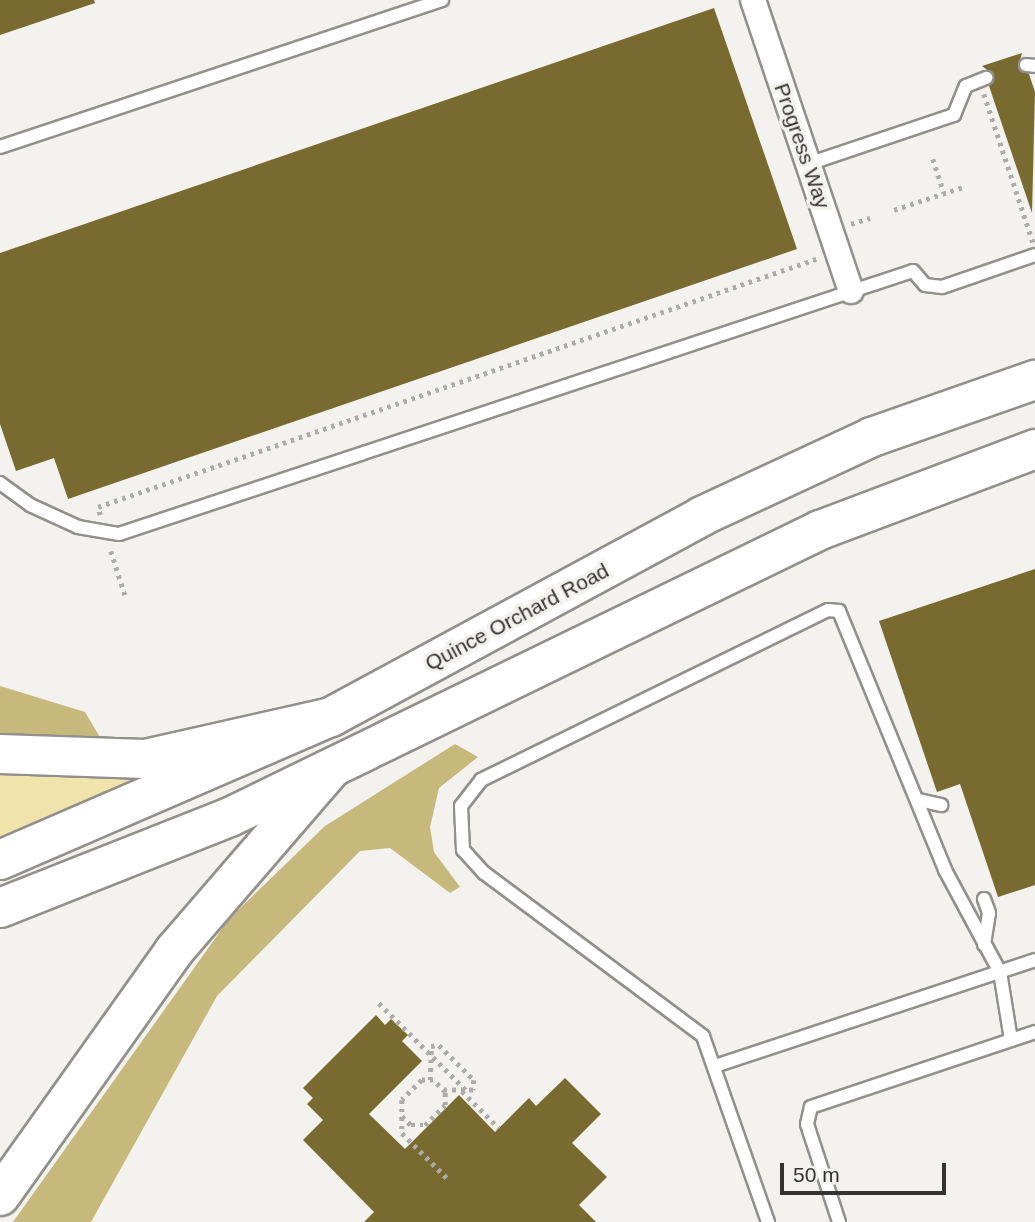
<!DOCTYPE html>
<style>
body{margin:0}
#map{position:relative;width:1035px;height:1222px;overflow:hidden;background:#f3f2ee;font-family:Arial,sans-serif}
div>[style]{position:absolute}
.green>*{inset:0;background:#f1e3ac}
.forest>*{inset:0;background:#c7b87c}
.building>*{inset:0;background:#796b30}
.path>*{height:4.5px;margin-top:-2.25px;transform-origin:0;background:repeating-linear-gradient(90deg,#adacaa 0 3.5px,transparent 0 8.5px)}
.roads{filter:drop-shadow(2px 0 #91908d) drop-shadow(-2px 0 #91908d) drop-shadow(0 2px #91908d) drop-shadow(0 -2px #91908d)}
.lane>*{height:12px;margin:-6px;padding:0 6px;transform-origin:6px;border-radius:6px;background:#fff}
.street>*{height:24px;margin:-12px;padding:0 12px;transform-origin:12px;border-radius:12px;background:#fff}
.primary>*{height:38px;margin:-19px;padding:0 19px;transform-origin:19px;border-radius:19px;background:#fff}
.highway>*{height:38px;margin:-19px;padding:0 19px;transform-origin:19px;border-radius:19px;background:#fff}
span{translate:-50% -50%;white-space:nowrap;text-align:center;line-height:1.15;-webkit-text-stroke:7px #f3f2ee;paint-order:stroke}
.street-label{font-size:21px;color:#343332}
.scale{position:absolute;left:780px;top:1163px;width:166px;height:32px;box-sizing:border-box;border:4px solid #343332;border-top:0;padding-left:9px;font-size:21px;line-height:24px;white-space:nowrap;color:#343332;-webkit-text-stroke:5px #f3f2ee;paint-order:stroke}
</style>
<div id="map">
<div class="green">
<div style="clip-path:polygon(179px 765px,0 841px,0 766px)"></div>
</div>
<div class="forest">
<div style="clip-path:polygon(0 686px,85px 712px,104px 744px,0 738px)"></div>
<div style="clip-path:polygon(455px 744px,478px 757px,439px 788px,430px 827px,434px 852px,460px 887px,450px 893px,390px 848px,360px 851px,217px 996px,91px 1222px,13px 1222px,229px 919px,325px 826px)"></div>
</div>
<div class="building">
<div style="clip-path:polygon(0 0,94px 0,95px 3px,0 35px)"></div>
<div style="clip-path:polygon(714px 8px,797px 249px,68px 499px,54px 458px,16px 471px,0 424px,0 253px)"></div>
<div style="clip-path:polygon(1022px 53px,1018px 68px,1029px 74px,1035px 92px,1032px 213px,989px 86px,994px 75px,982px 66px)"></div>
<div style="clip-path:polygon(1035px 569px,1035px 885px,998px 897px,960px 784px,937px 792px,879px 621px)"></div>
<div style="clip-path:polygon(376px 1015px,385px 1025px,391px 1019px,408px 1035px,402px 1041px,422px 1061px,369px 1114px,405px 1149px,459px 1095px,495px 1132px,529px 1098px,536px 1106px,565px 1078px,601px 1114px,572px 1143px,607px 1177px,579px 1205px,596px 1222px,364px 1222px,374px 1212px,303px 1140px,323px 1120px,307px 1104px,313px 1098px,303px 1088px)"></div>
</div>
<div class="path">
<div style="left:984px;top:94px;width:156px;rotate:71.7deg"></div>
<div style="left:933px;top:159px;width:36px;rotate:72deg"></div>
<div style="left:894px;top:210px;width:76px;rotate:-18.4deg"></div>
<div style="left:851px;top:224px;width:20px;rotate:-18deg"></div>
<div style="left:100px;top:515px;width:8px;rotate:-104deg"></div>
<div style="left:98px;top:507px;width:760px;rotate:-19.06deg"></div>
<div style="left:111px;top:551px;width:46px;rotate:72.3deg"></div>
<div style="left:379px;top:1003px;width:123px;rotate:45deg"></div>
<div style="left:430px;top:1080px;width:34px;rotate:-88deg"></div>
<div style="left:431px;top:1046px;width:8px;rotate:-7deg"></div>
<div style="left:439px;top:1045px;width:49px;rotate:45deg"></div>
<div style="left:474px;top:1080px;width:10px;rotate:96deg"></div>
<div style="left:473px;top:1090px;width:30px;rotate:180deg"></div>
<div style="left:462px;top:1091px;width:52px;rotate:45deg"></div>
<div style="left:402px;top:1116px;width:13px;rotate:45deg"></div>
<div style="left:411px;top:1125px;width:14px"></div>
<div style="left:425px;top:1125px;width:28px;rotate:-45deg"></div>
<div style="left:445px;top:1105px;width:13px;rotate:-90deg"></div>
<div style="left:445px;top:1092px;width:17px;rotate:-135deg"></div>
<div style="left:433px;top:1080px;width:11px;rotate:180deg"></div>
<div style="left:422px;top:1080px;width:28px;rotate:135deg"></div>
<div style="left:402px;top:1100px;width:33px;rotate:90deg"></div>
<div style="left:402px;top:1133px;width:65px;rotate:45deg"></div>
</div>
<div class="roads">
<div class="lane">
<div style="left:1026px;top:65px;width:9px;rotate:6deg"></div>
<div style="left:0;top:147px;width:466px;rotate:-18.4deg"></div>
<div style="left:808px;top:164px;width:154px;rotate:-18.6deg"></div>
<div style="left:954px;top:115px;width:31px;rotate:-68deg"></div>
<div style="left:966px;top:86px;width:22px;rotate:-22deg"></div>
<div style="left:0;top:483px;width:37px;rotate:36deg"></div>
<div style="left:30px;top:505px;width:53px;rotate:24.6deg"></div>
<div style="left:78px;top:527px;width:42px;rotate:9.7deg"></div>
<div style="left:119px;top:534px;width:836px;rotate:-18.33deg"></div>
<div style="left:913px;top:271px;width:18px;rotate:49deg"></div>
<div style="left:925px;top:285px;width:17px;rotate:7deg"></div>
<div style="left:942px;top:287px;width:98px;rotate:-19deg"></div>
<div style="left:919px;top:800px;width:23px;rotate:13deg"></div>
<div style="left:984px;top:899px;width:15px;rotate:70deg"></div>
<div style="left:989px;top:913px;width:32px;rotate:99deg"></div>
<div style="left:715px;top:1066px;width:337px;rotate:-18.3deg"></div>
<div style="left:768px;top:1222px;width:197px;rotate:-109.3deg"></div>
<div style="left:703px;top:1036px;width:273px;rotate:-143.3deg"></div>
<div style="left:484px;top:873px;width:31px;rotate:-132deg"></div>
<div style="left:463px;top:850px;width:44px;rotate:-92.6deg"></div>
<div style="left:461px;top:806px;width:33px;rotate:-52deg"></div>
<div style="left:481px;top:780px;width:386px;rotate:-26.1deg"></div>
<div style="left:828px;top:610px;width:11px;rotate:5deg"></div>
<div style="left:839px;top:611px;width:280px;rotate:67.7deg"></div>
<div style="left:945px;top:870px;width:116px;rotate:61.7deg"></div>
<div style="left:1000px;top:972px;width:69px;rotate:80.8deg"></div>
<div style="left:839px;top:1222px;width:103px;rotate:-108.1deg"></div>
<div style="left:807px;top:1124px;width:17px;rotate:-77deg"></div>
<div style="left:811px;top:1107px;width:236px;rotate:-18.5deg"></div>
</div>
<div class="street">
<div style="left:753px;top:0;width:307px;rotate:71.4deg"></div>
</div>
<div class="primary">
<div style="left:0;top:860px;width:361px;rotate:-23.4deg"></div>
<div style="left:331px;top:717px;width:422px;rotate:-28.4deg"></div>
<div style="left:702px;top:516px;width:187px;rotate:-24.9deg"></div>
<div style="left:872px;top:437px;width:173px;rotate:-19.3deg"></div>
<div style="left:0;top:908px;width:247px;rotate:-21.6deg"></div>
<div style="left:230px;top:817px;width:656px;rotate:-25.94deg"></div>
<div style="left:820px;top:530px;width:230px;rotate:-20.6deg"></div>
</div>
<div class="highway">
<div style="left:0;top:754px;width:145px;rotate:2deg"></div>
<div style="left:145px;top:759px;width:191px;rotate:-12.7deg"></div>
<div style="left:0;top:1196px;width:301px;rotate:-54.6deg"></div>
<div style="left:174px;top:951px;width:240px;rotate:-49.2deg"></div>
</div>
</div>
<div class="street-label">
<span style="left:802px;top:146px;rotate:71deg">Progress Way</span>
<span style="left:517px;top:617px;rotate:-28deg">Quince Orchard Road</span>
</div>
<div class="scale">50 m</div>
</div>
